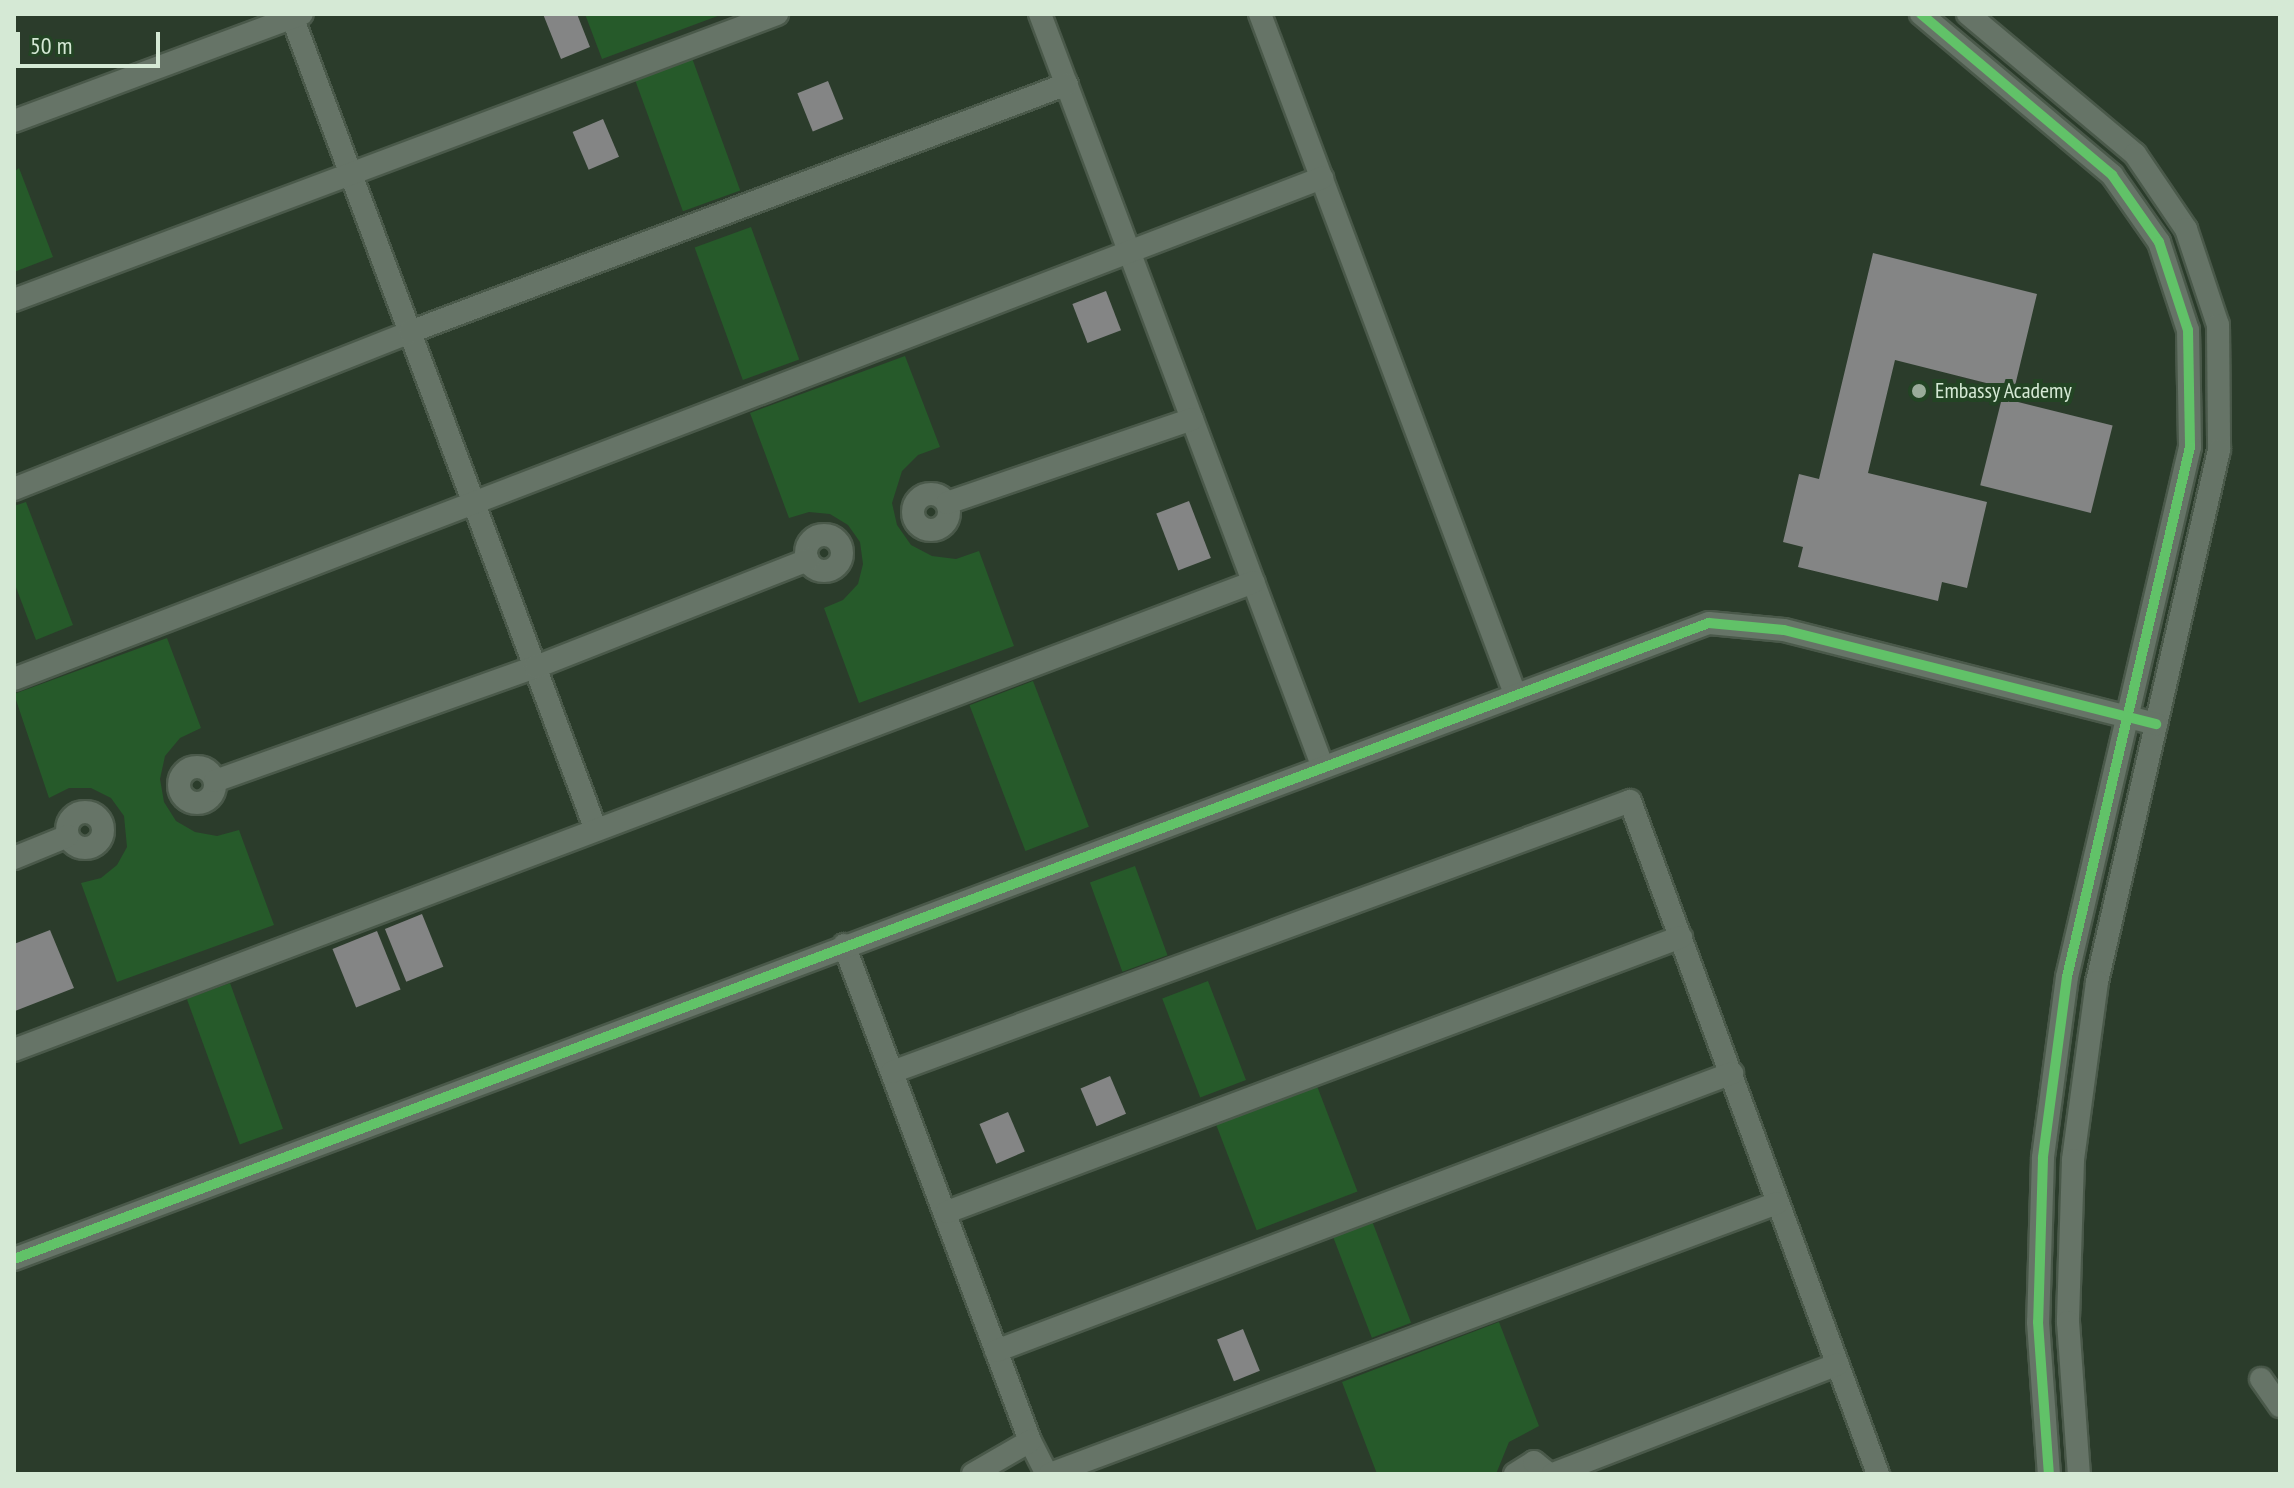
<!DOCTYPE html>
<style>
body{margin:0}
#map{position:relative;width:2294px;height:1488px;overflow:hidden;background:#2b3c2b;font-family:"PT Sans Narrow",sans-serif}
div>[style]{position:absolute}
.green>*{inset:0;background:#265a2a;transform-origin:0 0}
.building>*{inset:0;background:#848585;transform-origin:0 0}
.roads{filter:drop-shadow(2px 0 #4a594a) drop-shadow(-2px 0 #4a594a) drop-shadow(0 2px #4a594a) drop-shadow(0 -2px #4a594a)}
.minor>*{height:22px;margin:-11px;padding:0 11px;transform-origin:11px;border-radius:11px;background:#667467}
.minor>.ring{margin:-11px;padding:0;box-sizing:content-box;background:none;border:22px solid #667467;border-radius:50%}
.cycleway>*{height:10px;margin:-5px;padding:0 5px;transform-origin:5px;border-radius:5px;background:#61c268}
.dots>*{width:22px;height:22px;translate:-50% -50%;box-sizing:border-box;border:4px solid #234424;border-radius:50%}
span{translate:-50% -50%;white-space:nowrap;text-align:center;line-height:1.15;-webkit-text-stroke:8px #234424;paint-order:stroke}
.poi-label{font-size:22px;color:#d5e9d5}
.left{translate:0 -50%;text-align:left}
.frame{position:absolute;inset:0;border:16px solid #d5e9d5;pointer-events:none}
.scale{position:absolute;left:16px;top:32px;width:144px;height:36px;box-sizing:border-box;border:4px solid #d5e9d5;border-top:0;padding-left:10px;font-size:24px;line-height:28px;white-space:nowrap;color:#d5e9d5;-webkit-text-stroke:6px #234424;paint-order:stroke}
</style>
<div id="map">
<div class="green">
<div style="clip-path:polygon(585px 14px,723px 14px,602px 59px)"></div>
<div style="left:692px;top:58px;width:141px;height:61px;rotate:70deg"></div>
<div style="clip-path:polygon(19px 168px,53px 257px,14px 272px,14px 172px)"></div>
<div style="left:751px;top:227px;width:141px;height:60px;rotate:70deg"></div>
<div style="clip-path:polygon(905px 356px,940px 447px,918px 455px,902px 471px,892px 503px,897px 525px,911px 545px,932px 556px,956px 559px,979px 551px,1014px 646px,859px 703px,824px 608px,843px 600px,858px 584px,863px 564px,860px 542px,848px 525px,830px 514px,809px 512px,789px 518px,750px 413px)"></div>
<div style="clip-path:polygon(26px 502px,73px 625px,36px 640px,14px 582px,14px 506px)"></div>
<div style="clip-path:polygon(167px 638px,201px 728px,180px 738px,165px 756px,160px 779px,164px 802px,176px 821px,195px 832px,217px 836px,239px 830px,274px 925px,117px 982px,81px 883px,101px 878px,117px 865px,127px 847px,124px 816px,111px 798px,91px 788px,69px 788px,49px 798px,14px 694px)"></div>
<div style="left:1033px;top:681px;width:156px;height:68px;rotate:69deg"></div>
<div style="left:1135px;top:866px;width:95px;height:48px;rotate:70deg"></div>
<div style="left:1208px;top:981px;width:106px;height:49px;rotate:69deg"></div>
<div style="left:230px;top:983px;width:155px;height:46px;rotate:70deg"></div>
<div style="left:1317px;top:1086px;width:113px;height:108px;rotate:69deg"></div>
<div style="left:1372px;top:1221px;width:109px;height:42px;rotate:69deg"></div>
<div style="clip-path:polygon(1499px 1322px,1539px 1426px,1509px 1442px,1496px 1474px,1377px 1474px,1342px 1382px)"></div>
</div>
<div class="building">
<div style="clip-path:polygon(543px 14px,577px 14px,590px 47px,561px 59px)"></div>
<div style="left:828px;top:81px;width:41px;height:33px;rotate:68deg"></div>
<div style="left:603px;top:119px;width:41px;height:33px;rotate:67deg"></div>
<div style="clip-path:polygon(1873px 253px,2037px 294px,2014px 390px,1895px 360px,1868px 473px,1987px 502px,1967px 588px,1942px 582px,1938px 601px,1798px 567px,1803px 547px,1783px 542px,1799px 474px,1819px 479px)"></div>
<div style="left:1106px;top:291px;width:42px;height:36px;rotate:69deg"></div>
<div style="left:2002px;top:398px;width:114px;height:90px;rotate:14deg"></div>
<div style="left:1189px;top:501px;width:61px;height:35px;rotate:69deg"></div>
<div style="left:422px;top:914px;width:57px;height:40px;rotate:68deg"></div>
<div style="clip-path:polygon(50px 930px,74px 988px,15px 1011px,14px 944px)"></div>
<div style="left:377px;top:931px;width:63px;height:48px;rotate:68deg"></div>
<div style="left:1110px;top:1076px;width:41px;height:32px;rotate:67deg"></div>
<div style="left:1008px;top:1112px;width:43px;height:31px;rotate:67deg"></div>
<div style="left:1243px;top:1329px;width:45px;height:28px;rotate:68deg"></div>
</div>
<div class="roads">
<div class="minor">
<div style="left:291px;top:14px;width:871px;rotate:69.51deg"></div>
<div style="left:1040px;top:14px;width:802px;rotate:69.42deg"></div>
<div style="left:1260px;top:14px;width:726px;rotate:69.44deg"></div>
<div style="left:1921px;top:14px;width:250px;rotate:40.1deg"></div>
<div style="left:2112px;top:175px;width:82px;rotate:55deg"></div>
<div style="left:2159px;top:242px;width:93px;rotate:71.8deg"></div>
<div style="left:2188px;top:330px;width:117px;rotate:89deg"></div>
<div style="left:2190px;top:447px;width:544px;rotate:103.07deg"></div>
<div style="left:2067px;top:977px;width:183px;rotate:97.6deg"></div>
<div style="left:2043px;top:1158px;width:164px;rotate:91.7deg"></div>
<div style="left:2038px;top:1322px;width:152px;rotate:85.9deg"></div>
<div style="left:1968px;top:14px;width:218px;rotate:40deg"></div>
<div style="left:2135px;top:154px;width:91px;rotate:55.8deg"></div>
<div style="left:2186px;top:229px;width:101px;rotate:71.6deg"></div>
<div style="left:2218px;top:325px;width:125px;rotate:89.5deg"></div>
<div style="left:2219px;top:450px;width:546px;rotate:102.92deg"></div>
<div style="left:2097px;top:982px;width:180px;rotate:97.7deg"></div>
<div style="left:2073px;top:1160px;width:162px;rotate:91.8deg"></div>
<div style="left:2068px;top:1322px;width:152px;rotate:85.9deg"></div>
<div style="left:14px;top:121px;width:307px;rotate:-20.4deg"></div>
<div style="left:14px;top:300px;width:815px;rotate:-20.55deg"></div>
<div style="left:14px;top:489px;width:426px;rotate:-21.6deg"></div>
<div style="left:410px;top:332px;width:702px;rotate:-20.68deg"></div>
<div class="ring" style="left:913px;top:494px;width:14px;height:14px"></div>
<div style="left:947px;top:503px;width:259px;rotate:-18.9deg"></div>
<div class="ring" style="left:806px;top:535px;width:14px;height:14px"></div>
<div style="left:14px;top:679px;width:1401px;rotate:-20.96deg"></div>
<div class="ring" style="left:179px;top:767px;width:14px;height:14px"></div>
<div style="left:215px;top:781px;width:341px;rotate:-19.6deg"></div>
<div style="left:536px;top:667px;width:292px;rotate:-21.5deg"></div>
<div class="ring" style="left:67px;top:812px;width:14px;height:14px"></div>
<div style="left:14px;top:858px;width:58px;rotate:-22.2deg"></div>
<div style="left:844px;top:945px;width:530px;rotate:69.44deg"></div>
<div style="left:1030px;top:1441px;width:37px;rotate:63deg"></div>
<div style="left:14px;top:1050px;width:1325px;rotate:-20.68deg"></div>
<div style="left:892px;top:1072px;width:786px;rotate:-20.16deg"></div>
<div style="left:1630px;top:801px;width:717px;rotate:69.77deg"></div>
<div style="left:947px;top:1212px;width:784px;rotate:-20.54deg"></div>
<div style="left:14px;top:1259px;width:1810px;rotate:-20.57deg"></div>
<div style="left:1709px;top:623px;width:75px;rotate:5.3deg"></div>
<div style="left:1784px;top:630px;width:384px;rotate:14.2deg"></div>
<div style="left:996px;top:1351px;width:787px;rotate:-20.69deg"></div>
<div style="left:2261px;top:1379px;width:33px;rotate:55deg"></div>
<div style="left:973px;top:1474px;width:66px;rotate:-30.1deg"></div>
<div style="left:1050px;top:1474px;width:776px;rotate:-20.44deg"></div>
<div style="left:1515px;top:1474px;width:22px;rotate:-32deg"></div>
<div style="left:1534px;top:1462px;width:19px;rotate:39deg"></div>
<div style="left:1553px;top:1474px;width:305px;rotate:-21.1deg"></div>
</div>
</div>
<div class="cycleway">
<div style="left:1921px;top:14px;width:250px;rotate:40.1deg"></div>
<div style="left:2112px;top:175px;width:82px;rotate:55deg"></div>
<div style="left:2159px;top:242px;width:93px;rotate:71.8deg"></div>
<div style="left:2188px;top:330px;width:117px;rotate:89deg"></div>
<div style="left:2190px;top:447px;width:544px;rotate:103.07deg"></div>
<div style="left:2067px;top:977px;width:183px;rotate:97.6deg"></div>
<div style="left:2043px;top:1158px;width:164px;rotate:91.7deg"></div>
<div style="left:2038px;top:1322px;width:152px;rotate:85.9deg"></div>
<div style="left:14px;top:1259px;width:1810px;rotate:-20.57deg"></div>
<div style="left:1709px;top:623px;width:75px;rotate:5.3deg"></div>
<div style="left:1784px;top:630px;width:384px;rotate:14.2deg"></div>
</div>
<div class="dots">
<div style="left:1919px;top:391px;background:#9aac9a"></div>
</div>
<div class="poi-label">
<span class="left" style="left:1935px;top:391px">Embassy Academy</span>
</div>
<div class="frame"></div>
<div class="scale">50 m</div>
</div>
